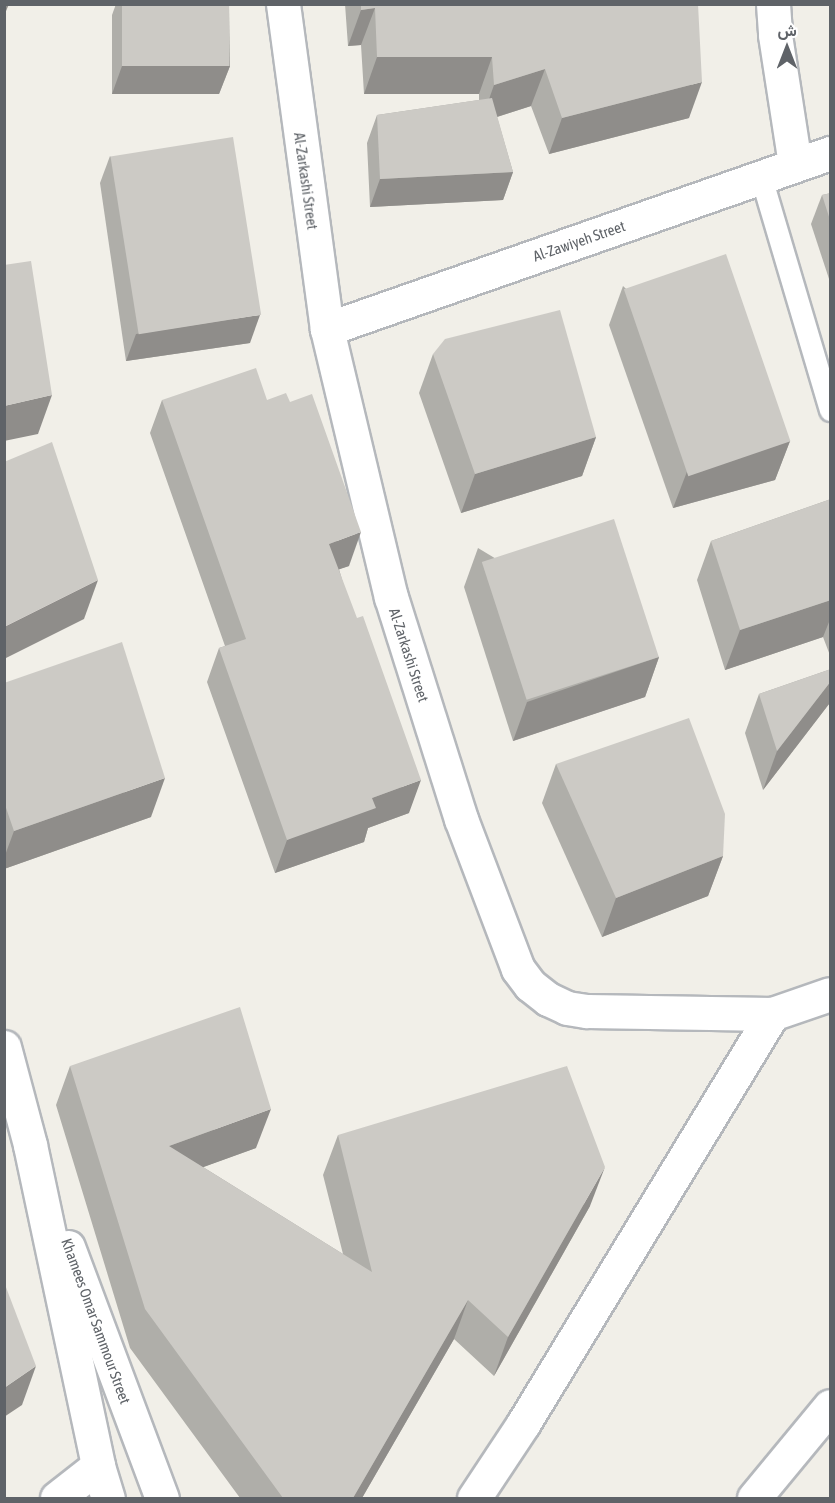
<!DOCTYPE html>
<meta charset="utf-8">
<style>
body{margin:0}
#map{position:relative;width:835px;height:1503px;overflow:hidden;background:#f1efe8;font-family:"Asap Condensed",Vazirmatn,sans-serif}
div>[style]{position:absolute}
.roads{filter:drop-shadow(2px 0 #b5b8bc) drop-shadow(-2px 0 #b5b8bc) drop-shadow(0 2px #b5b8bc) drop-shadow(0 -2px #b5b8bc)}
.service>*{height:21px;margin:-10.5px;padding:0 10.5px;transform-origin:10.5px;border-radius:10.5px;background:#fff}
.minor>*{height:33px;margin:-16.5px;padding:0 16.5px;transform-origin:16.5px;border-radius:16.5px;background:#fff}
.tertiary>*{height:33px;margin:-16.5px;padding:0 16.5px;transform-origin:16.5px;border-radius:16.5px;background:#fff}
.wall>*{inset:0;background:#afaea9}
.shaded-wall>*{inset:0;background:#8f8d8a}
.building>*{inset:0;background:#cccac5;transform-origin:0 0}
span{translate:-50% -50%;white-space:nowrap;text-align:center;line-height:1.15;-webkit-text-stroke:5px #fff;paint-order:stroke}
.street-label{font-size:15px;color:#5f6368}
.frame{position:absolute;inset:0;border:6px solid #5f6368;pointer-events:none}
.north{position:absolute;left:757px;top:18px;width:60px;height:60px;-webkit-text-stroke:4px #fff;paint-order:stroke;rotate:0deg;font-size:16px;font-weight:700;line-height:24px;text-align:center;color:#5f6368}
.north::after{content:'';display:block;margin:auto;width:21px;height:27px;background:#5f6368;clip-path:polygon(50% 0,100% 100%,50% 72%,0 100%)}
</style>
<div id="map">
<div class="roads">
<div class="service">
<div style="left:761px;top:177px;width:243px;rotate:73.5deg"></div>
</div>
<div class="minor">
<div style="left:283px;top:4px;width:328px;rotate:82.3deg"></div>
<div style="left:327px;top:329px;width:276px;rotate:76.6deg"></div>
<div style="left:391px;top:597px;width:233px;rotate:72.5deg"></div>
<div style="left:461px;top:819px;width:160px;rotate:69.2deg"></div>
<div style="left:518px;top:969px;width:20px;rotate:53deg"></div>
<div style="left:530px;top:985px;width:23px;rotate:38deg"></div>
<div style="left:548px;top:999px;width:21px;rotate:25deg"></div>
<div style="left:567px;top:1008px;width:20px;rotate:9deg"></div>
<div style="left:587px;top:1011px;width:185px;rotate:0.9deg"></div>
<div style="left:772px;top:1014px;width:61px;rotate:-19deg"></div>
<div style="left:773px;top:4px;width:31px;rotate:86deg"></div>
<div style="left:775px;top:35px;width:131px;rotate:81.2deg"></div>
<div style="left:327px;top:329px;width:533px;rotate:-19.28deg"></div>
<div style="left:57px;top:1498px;width:52px;rotate:-38deg"></div>
<div style="left:474px;top:1498px;width:89px;rotate:-56.5deg"></div>
<div style="left:523px;top:1424px;width:480px;rotate:-58.7deg"></div>
<div style="left:754px;top:1498px;width:119px;rotate:-50.4deg"></div>
</div>
<div class="tertiary">
<div style="left:4px;top:1047px;width:101px;rotate:75.1deg"></div>
<div style="left:30px;top:1145px;width:328px;rotate:78deg"></div>
<div style="left:98px;top:1466px;width:34px;rotate:73deg"></div>
<div style="left:68px;top:1247px;width:268px;rotate:69.5deg"></div>
</div>
</div>
<div class="wall">
<div style="clip-path:polygon(116px 4px,229px 4px,230px 66px,219px 94px,112px 94px,112px 15px)"></div>
<div style="clip-path:polygon(345px 4px,698px 4px,689px 118px,549px 154px,531px 106px,497px 117px,513px 172px,503px 200px,370px 207px,367px 143px,377px 115px,479px 100px,479px 94px,364px 94px,361px 45px,348px 46px)"></div>
<div style="clip-path:polygon(110px 156px,250px 343px,126px 361px,100px 183px)"></div>
<div style="clip-path:polygon(831px 193px,831px 285px,811px 224px,822px 195px)"></div>
<div style="clip-path:polygon(623px 286px,790px 441px,775px 480px,673px 508px,609px 325px)"></div>
<div style="clip-path:polygon(433px 354px,596px 437px,582px 476px,461px 513px,419px 393px)"></div>
<div style="clip-path:polygon(162px 400px,267px 400px,349px 566px,339px 569px,409px 813px,368px 828px,364px 842px,275px 873px,207px 682px,219px 648px,225px 646px,150px 433px)"></div>
<div style="clip-path:polygon(831px 499px,831px 658px,823px 637px,725px 670px,697px 580px,711px 541px)"></div>
<div style="clip-path:polygon(478px 548px,659px 657px,645px 697px,513px 741px,464px 587px)"></div>
<div style="clip-path:polygon(831px 669px,831px 699px,829px 704px,763px 790px,745px 733px,759px 694px)"></div>
<div style="clip-path:polygon(4px 683px,151px 817px,4px 869px)"></div>
<div style="clip-path:polygon(556px 764px,723px 856px,708px 896px,602px 937px,542px 803px)"></div>
<div style="clip-path:polygon(70px 1066px,256px 1148px,203px 1167px,343px 1254px,323px 1175px,338px 1135px,590px 1206px,494px 1376px,454px 1339px,362px 1498px,240px 1498px,130px 1348px,56px 1105px)"></div>
</div>
<div class="shaded-wall">
<div style="clip-path:polygon(4px 4px,9px 4px,4px 16px)"></div>
<div style="clip-path:polygon(375px 8px,361px 45px,348px 46px,361px 10px)"></div>
<div style="clip-path:polygon(377px 57px,492px 57px,479px 94px,364px 94px)"></div>
<div style="clip-path:polygon(122px 66px,230px 66px,219px 94px,112px 94px)"></div>
<div style="clip-path:polygon(545px 69px,531px 106px,481px 122px,494px 85px)"></div>
<div style="clip-path:polygon(702px 82px,689px 118px,549px 154px,562px 118px)"></div>
<div style="clip-path:polygon(513px 172px,503px 200px,370px 207px,380px 179px)"></div>
<div style="clip-path:polygon(260px 315px,250px 343px,126px 361px,136px 334px)"></div>
<div style="clip-path:polygon(52px 395px,38px 434px,4px 441px,4px 406px)"></div>
<div style="clip-path:polygon(596px 437px,582px 476px,461px 513px,475px 474px)"></div>
<div style="clip-path:polygon(790px 441px,775px 480px,673px 508px,688px 469px)"></div>
<div style="clip-path:polygon(361px 532px,349px 566px,317px 577px,329px 544px)"></div>
<div style="clip-path:polygon(98px 580px,84px 619px,4px 659px,4px 627px)"></div>
<div style="clip-path:polygon(831px 600px,831px 617px,823px 637px,725px 670px,740px 630px)"></div>
<div style="clip-path:polygon(659px 657px,645px 697px,513px 741px,527px 702px)"></div>
<div style="clip-path:polygon(831px 681px,831px 699px,829px 704px,763px 790px,777px 751px)"></div>
<div style="clip-path:polygon(165px 778px,151px 817px,4px 869px,4px 858px,14px 831px)"></div>
<div style="clip-path:polygon(421px 780px,409px 813px,368px 828px,364px 842px,275px 873px,287px 840px,372px 798px)"></div>
<div style="clip-path:polygon(723px 856px,708px 896px,602px 937px,616px 898px)"></div>
<div style="clip-path:polygon(271px 1109px,256px 1148px,154px 1185px,169px 1146px)"></div>
<div style="clip-path:polygon(605px 1167px,590px 1206px,494px 1376px,508px 1337px)"></div>
<div style="clip-path:polygon(468px 1300px,454px 1339px,362px 1498px,353px 1498px)"></div>
<div style="clip-path:polygon(36px 1366px,22px 1405px,4px 1417px,4px 1388px)"></div>
</div>
<div class="building">
<div style="left:122px;top:4px;width:107px;height:62px"></div>
<div style="clip-path:polygon(361px 4px,698px 4px,702px 82px,562px 118px,545px 69px,494px 85px,492px 57px,377px 57px,375px 8px,361px 10px)"></div>
<div style="clip-path:polygon(492px 98px,513px 172px,380px 179px,377px 115px)"></div>
<div style="left:233px;top:137px;width:180px;height:124px;rotate:81deg"></div>
<div style="clip-path:polygon(831px 193px,831px 223px,822px 195px)"></div>
<div style="left:726px;top:254px;width:198px;height:108px;rotate:71deg"></div>
<div style="clip-path:polygon(31px 261px,52px 395px,4px 406px,4px 265px)"></div>
<div style="clip-path:polygon(560px 310px,596px 437px,475px 474px,433px 354px,445px 339px)"></div>
<div style="clip-path:polygon(256px 368px,267px 400px,286px 393px,290px 402px,312px 394px,361px 532px,329px 544px,357px 618px,363px 616px,421px 780px,372px 798px,376px 808px,287px 840px,219px 648px,246px 639px,162px 400px)"></div>
<div style="clip-path:polygon(52px 442px,98px 580px,4px 627px,4px 462px)"></div>
<div style="clip-path:polygon(831px 499px,831px 600px,740px 630px,711px 541px)"></div>
<div style="left:614px;top:519px;width:145px;height:139px;rotate:72deg"></div>
<div style="clip-path:polygon(122px 642px,165px 778px,14px 831px,4px 802px,4px 683px)"></div>
<div style="clip-path:polygon(831px 669px,831px 681px,777px 751px,759px 694px)"></div>
<div style="clip-path:polygon(689px 718px,725px 814px,723px 856px,616px 898px,556px 764px)"></div>
<div style="clip-path:polygon(240px 1007px,271px 1109px,169px 1146px,372px 1272px,338px 1135px,567px 1066px,605px 1167px,508px 1337px,468px 1300px,353px 1498px,283px 1498px,145px 1309px,70px 1066px)"></div>
<div style="clip-path:polygon(4px 1282px,36px 1366px,4px 1388px)"></div>
</div>
<div class="street-label">
<span style="left:306px;top:181px;rotate:82deg">Al-Zarkashi Street</span>
<span style="left:579px;top:241px;rotate:-19deg">Al-Zawiyeh Street</span>
<span style="left:409px;top:655px;rotate:72deg">Al-Zarkashi Street</span>
<span style="left:96px;top:1321px;rotate:70deg">Khamees Omar Sammour Street</span>
</div>
<div class="frame"></div>
<div class="north">ش</div>
</div>
